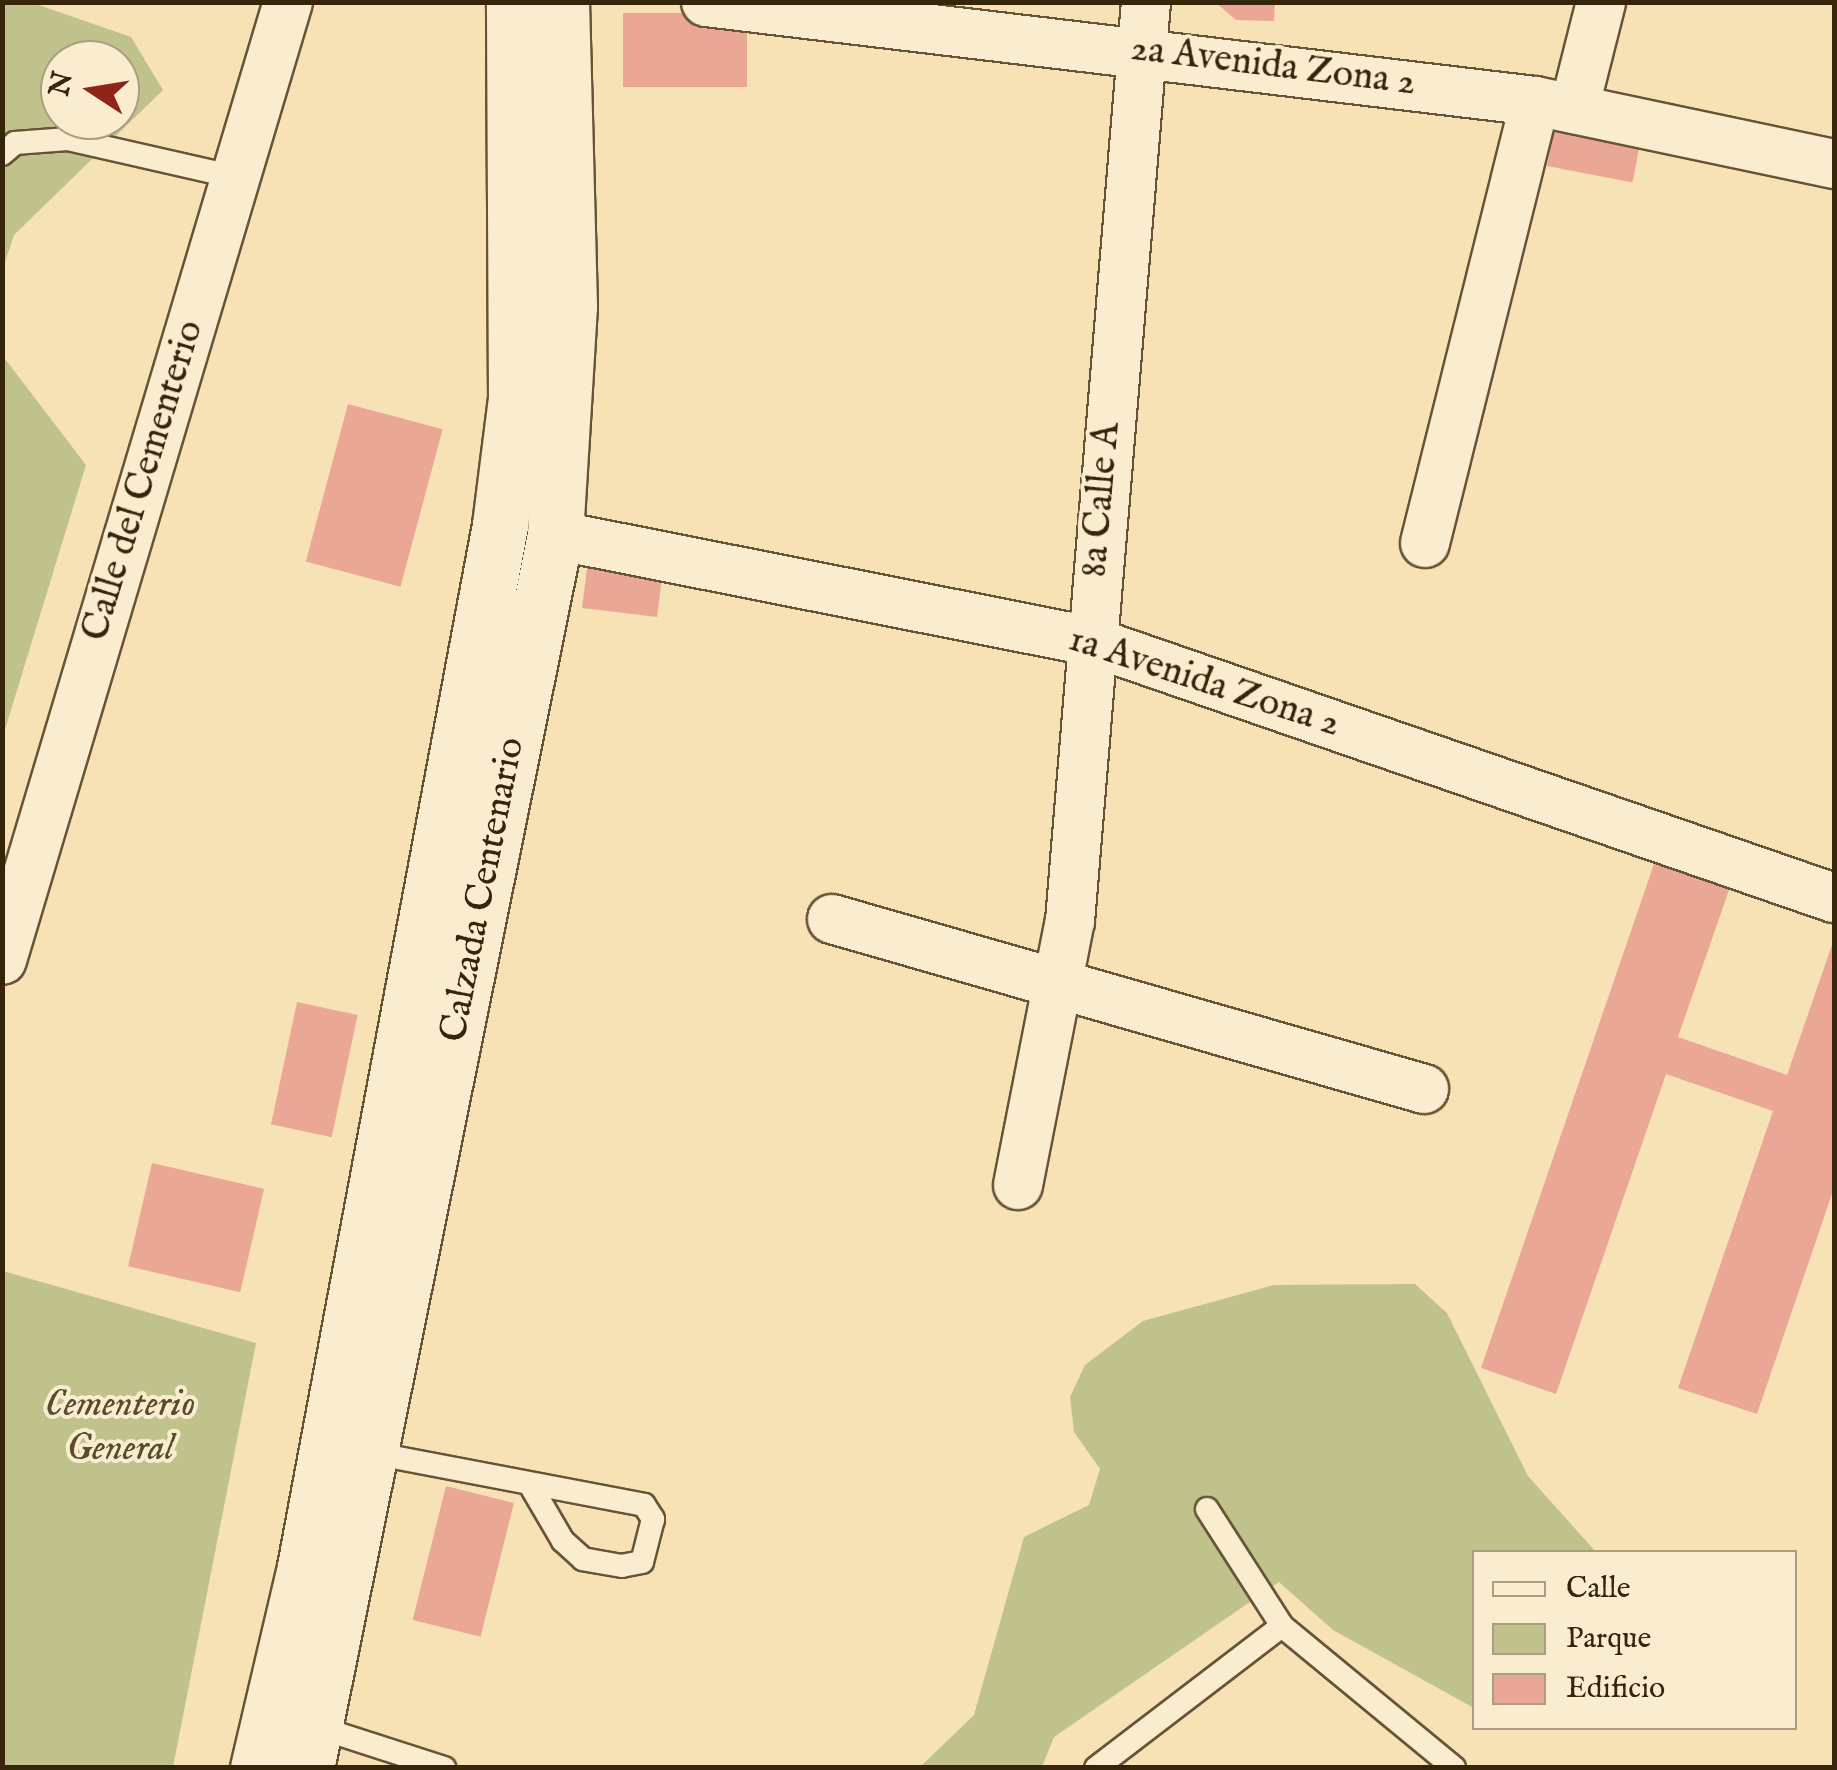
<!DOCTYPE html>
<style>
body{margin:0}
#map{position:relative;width:1837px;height:1770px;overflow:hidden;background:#f7e2b5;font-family:"IM FELL English",serif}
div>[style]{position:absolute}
.green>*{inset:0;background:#bfc28b}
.building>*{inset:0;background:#eba795;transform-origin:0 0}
.roads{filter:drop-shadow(2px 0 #675436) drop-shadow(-2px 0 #675436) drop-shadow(0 2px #675436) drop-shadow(0 -2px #675436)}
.lane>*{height:22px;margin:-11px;padding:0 11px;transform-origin:11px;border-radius:11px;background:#faeccf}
.street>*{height:48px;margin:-24px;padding:0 24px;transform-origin:24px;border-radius:24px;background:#faeccf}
.secondary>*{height:55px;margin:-27.5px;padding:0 27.5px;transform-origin:27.5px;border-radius:27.5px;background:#faeccf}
span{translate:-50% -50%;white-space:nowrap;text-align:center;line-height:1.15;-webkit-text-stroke:8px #faeccf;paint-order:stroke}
.street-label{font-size:38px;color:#37250b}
.park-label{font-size:38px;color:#594c2b;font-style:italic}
.frame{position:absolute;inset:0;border:5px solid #37250b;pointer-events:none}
.legend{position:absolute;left:1472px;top:1550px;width:325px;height:180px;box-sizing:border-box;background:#faeccf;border:2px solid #ac9c81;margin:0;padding:12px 18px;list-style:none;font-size:30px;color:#37250b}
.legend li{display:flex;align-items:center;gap:20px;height:50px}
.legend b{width:50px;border:2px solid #ac9c81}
.north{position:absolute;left:40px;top:40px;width:100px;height:100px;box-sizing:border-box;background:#faeccf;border:2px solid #ac9c81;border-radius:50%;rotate:282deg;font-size:28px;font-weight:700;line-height:40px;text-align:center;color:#37250b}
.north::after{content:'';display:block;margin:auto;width:35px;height:45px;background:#8f2418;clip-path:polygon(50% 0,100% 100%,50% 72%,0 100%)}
</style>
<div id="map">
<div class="green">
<div style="clip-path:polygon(evenodd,3px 3px,33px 3px,131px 37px,163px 90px,14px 235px,3px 268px,3px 3px,60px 60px,120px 60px,120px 120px,60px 120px,60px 60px)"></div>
<div style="clip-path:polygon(2px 355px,86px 465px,3px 736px,2px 736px)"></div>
<div style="clip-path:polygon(3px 1271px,256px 1343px,173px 1767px,3px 1767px)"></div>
<div style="clip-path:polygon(1415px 1284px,1447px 1313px,1528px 1476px,1596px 1552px,1474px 1552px,1474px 1708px,1333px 1630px,1279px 1582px,1054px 1737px,1042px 1767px,919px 1768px,974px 1715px,1024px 1537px,1089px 1505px,1100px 1469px,1074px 1432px,1070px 1397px,1085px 1365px,1143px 1321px,1274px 1285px)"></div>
</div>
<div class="building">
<div style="clip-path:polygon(1215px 2px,1275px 2px,1274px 21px,1236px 20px)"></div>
<div style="left:747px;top:13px;width:74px;height:124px;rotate:90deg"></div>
<div style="left:1558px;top:110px;width:87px;height:57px;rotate:11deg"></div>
<div style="left:348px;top:404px;width:98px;height:163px;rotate:15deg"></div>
<div style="clip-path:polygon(588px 561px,664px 563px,657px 617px,582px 608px)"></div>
<div style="clip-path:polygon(1655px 861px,1730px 887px,1678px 1037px,1787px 1075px,1834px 939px,1834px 1188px,1757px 1414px,1678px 1388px,1773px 1111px,1666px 1074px,1556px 1394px,1481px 1368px)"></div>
<div style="left:297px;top:1002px;width:62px;height:125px;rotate:12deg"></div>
<div style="left:152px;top:1163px;width:115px;height:106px;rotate:13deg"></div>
<div style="left:446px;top:1486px;width:70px;height:138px;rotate:14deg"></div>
</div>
<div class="roads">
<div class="lane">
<div style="left:2px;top:154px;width:17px;rotate:-40deg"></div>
<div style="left:15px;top:143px;width:53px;rotate:-4.3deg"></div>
<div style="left:68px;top:139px;width:171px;rotate:12.8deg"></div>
<div style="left:372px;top:1453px;width:277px;rotate:10.8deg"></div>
<div style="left:644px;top:1505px;width:17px;rotate:57deg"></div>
<div style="left:653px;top:1519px;width:44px;rotate:104.3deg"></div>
<div style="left:642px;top:1562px;width:20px;rotate:169deg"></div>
<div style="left:622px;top:1566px;width:40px;rotate:-170deg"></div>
<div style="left:583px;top:1559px;width:27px;rotate:-138deg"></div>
<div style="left:563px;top:1541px;width:61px;rotate:-120.3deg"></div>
<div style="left:1207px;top:1509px;width:139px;rotate:57.3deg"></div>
<div style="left:1282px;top:1626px;width:223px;rotate:39.5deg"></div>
<div style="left:314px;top:1726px;width:137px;rotate:17.9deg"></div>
<div style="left:1096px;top:1768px;width:234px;rotate:-37.4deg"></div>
</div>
<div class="street">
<div style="left:706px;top:2px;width:835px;rotate:6.81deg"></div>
<div style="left:1535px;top:101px;width:306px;rotate:11.9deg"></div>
<div style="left:1574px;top:109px;width:110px;rotate:-75.8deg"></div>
<div style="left:555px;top:535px;width:545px;rotate:11.21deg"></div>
<div style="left:1090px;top:641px;width:787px;rotate:19.06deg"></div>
<div style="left:1425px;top:543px;width:455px;rotate:-76deg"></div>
<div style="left:832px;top:919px;width:616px;rotate:16.02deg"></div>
<div style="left:2px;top:960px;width:1000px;rotate:-73.38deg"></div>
<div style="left:1018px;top:1185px;width:269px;rotate:-78.9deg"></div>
<div style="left:1070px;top:921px;width:922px;rotate:-85.27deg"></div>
</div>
<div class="secondary">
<div style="left:258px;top:1768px;width:206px;rotate:-76.8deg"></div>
<div style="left:305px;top:1567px;width:1060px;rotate:-79.4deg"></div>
<div style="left:500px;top:525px;width:128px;rotate:-82.8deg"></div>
<div style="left:516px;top:398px;width:396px;rotate:-90.3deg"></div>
<div style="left:306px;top:1768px;width:1258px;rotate:-78.58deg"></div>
<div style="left:555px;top:535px;width:229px;rotate:-86.5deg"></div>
<div style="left:569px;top:306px;width:304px;rotate:-91.5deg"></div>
</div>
</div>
<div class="street-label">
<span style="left:1273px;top:67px;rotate:7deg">2a Avenida Zona 2</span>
<span style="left:144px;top:481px;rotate:-73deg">Calle del Cementerio</span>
<span style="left:1102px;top:500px;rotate:-85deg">8a Calle A</span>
<span style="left:1204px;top:683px;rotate:18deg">1a Avenida Zona 2</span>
<span style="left:484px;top:890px;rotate:-79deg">Calzada Centenario</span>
</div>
<div class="park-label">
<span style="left:120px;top:1428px">Cementerio<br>General</span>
</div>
<div class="frame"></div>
<ul class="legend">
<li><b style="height:12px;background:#faeccf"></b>Calle</li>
<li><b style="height:28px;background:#bfc28b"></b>Parque</li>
<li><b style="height:28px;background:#eba795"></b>Edificio</li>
</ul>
<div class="north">N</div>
</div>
